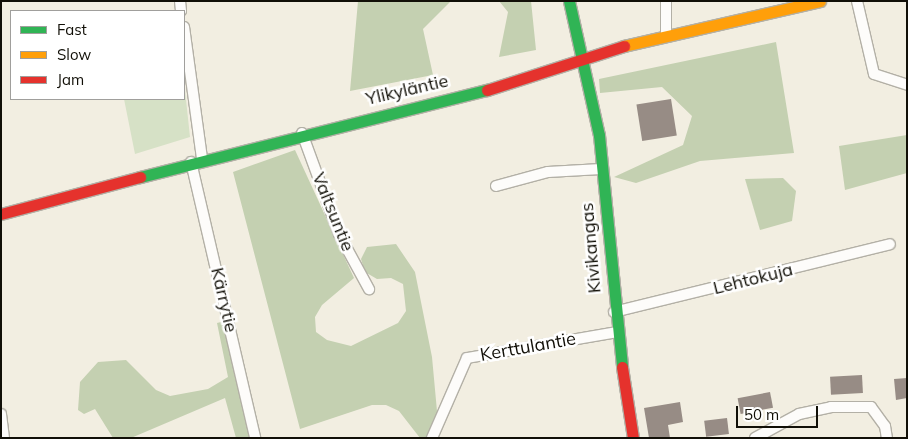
<!DOCTYPE html>
<meta charset="utf-8">
<style>
body{margin:0}
#map{position:relative;width:908px;height:439px;overflow:hidden;background:#f2eee1;font-family:Mulish,sans-serif}
div>[style]{position:absolute}
.green>*{inset:0;background:#d6e1c6}
.forest>*{inset:0;background:#c4d0b1}
.building>*{inset:0;background:#978c85;transform-origin:0 0}
.roads{filter:drop-shadow(1px 0 #b3b0a6) drop-shadow(-1px 0 #b3b0a6) drop-shadow(0 1px #b3b0a6) drop-shadow(0 -1px #b3b0a6)}
.street>*{height:10px;margin:-5px;padding:0 5px;transform-origin:5px;border-radius:5px;background:#fdfcfa}
.fast>*{height:11px;margin:-5.5px;padding:0 5.5px;transform-origin:5.5px;border-radius:5.5px;background:#30b455}
.slow>*{height:11px;margin:-5.5px;padding:0 5.5px;transform-origin:5.5px;border-radius:5.5px;background:#ff9f0a}
.jam>*{height:11px;margin:-5.5px;padding:0 5.5px;transform-origin:5.5px;border-radius:5.5px;background:#e5322d}
span{translate:-50% -50%;white-space:nowrap;text-align:center;line-height:1.15;-webkit-text-stroke:5px #fff;paint-order:stroke}
.street-label{font-size:18px;color:#110f07}
.frame{position:absolute;inset:0;border:2px solid #110f07;pointer-events:none}
.legend{position:absolute;left:10px;top:10px;width:175px;height:90px;box-sizing:border-box;background:#fff;border:1px solid #a09f9c;margin:0;padding:6px 9px;list-style:none;font-size:15px;color:#110f07}
.legend li{display:flex;align-items:center;gap:10px;height:25px}
.legend b{width:25px;border:1px solid #a09f9c}
.scale{position:absolute;left:736px;top:406px;width:82px;height:22px;box-sizing:border-box;border:2px solid #110f07;border-top:0;padding-left:6px;font-size:15px;line-height:18px;white-space:nowrap;color:#110f07;-webkit-text-stroke:4px #fff;paint-order:stroke}
</style>
<div id="map">
<div class="green">
<div style="clip-path:polygon(184px 81px,190px 137px,135px 154px,124px 99px,184px 99px)"></div>
</div>
<div class="forest">
<div style="clip-path:polygon(358px 1px,451px 1px,423px 29px,433px 75px,350px 91px)"></div>
<div style="clip-path:polygon(499px 1px,531px 1px,536px 50px,499px 57px,508px 12px)"></div>
<div style="clip-path:polygon(776px 42px,794px 153px,700px 161px,636px 183px,614px 177px,683px 145px,692px 116px,662px 87px,600px 93px,599px 79px)"></div>
<div style="clip-path:polygon(907px 135px,907px 173px,845px 190px,839px 146px)"></div>
<div style="clip-path:polygon(295px 150px,354px 278px,322px 305px,315px 317px,316px 332px,327px 340px,351px 346px,398px 323px,406px 311px,403px 284px,391px 278px,377px 279px,365px 272px,361px 259px,367px 247px,396px 244px,415px 272px,432px 357px,438px 422px,431px 438px,420px 438px,399px 411px,386px 405px,372px 405px,300px 429px,233px 172px)"></div>
<div style="clip-path:polygon(783px 178px,796px 191px,792px 221px,760px 230px,745px 179px)"></div>
<div style="clip-path:polygon(225px 321px,251px 438px,236px 438px,225px 398px,131px 438px,113px 438px,95px 409px,84px 414px,78px 410px,80px 382px,98px 362px,126px 360px,156px 390px,170px 396px,208px 389px,228px 377px,217px 323px)"></div>
</div>
<div class="building">
<div style="left:671px;top:99px;width:37px;height:35px;rotate:81deg"></div>
<div style="left:862px;top:375px;width:18px;height:32px;rotate:87deg"></div>
<div style="clip-path:polygon(907px 378px,907px 398px,896px 400px,894px 379px)"></div>
<div style="left:770px;top:392px;width:16px;height:33px;rotate:79deg"></div>
<div style="clip-path:polygon(680px 402px,683px 422px,668px 425px,670px 438px,649px 438px,644px 408px)"></div>
<div style="left:727px;top:418px;width:16px;height:23px;rotate:83deg"></div>
</div>
<div class="roads">
<div class="street">
<div style="left:180px;top:1px;width:10px;rotate:84deg"></div>
<div style="left:857px;top:1px;width:75px;rotate:76.9deg"></div>
<div style="left:874px;top:74px;width:35px;rotate:18deg"></div>
<div style="left:184px;top:27px;width:133px;rotate:82.2deg"></div>
<div style="left:666px;top:36px;width:35px;rotate:-90deg"></div>
<div style="left:302px;top:133px;width:108px;rotate:69.9deg"></div>
<div style="left:339px;top:234px;width:63px;rotate:61.4deg"></div>
<div style="left:191px;top:162px;width:283px;rotate:76.9deg"></div>
<div style="left:496px;top:186px;width:54px;rotate:-15.1deg"></div>
<div style="left:548px;top:172px;width:53px;rotate:-3.2deg"></div>
<div style="left:614px;top:312px;width:284px;rotate:-13.8deg"></div>
<div style="left:1px;top:414px;width:24px;rotate:83deg"></div>
<div style="left:432px;top:438px;width:87px;rotate:-66.4deg"></div>
<div style="left:467px;top:358px;width:152px;rotate:-9.8deg"></div>
<div style="left:755px;top:438px;width:50px;rotate:-28.6deg"></div>
<div style="left:799px;top:414px;width:33px;rotate:-12deg"></div>
<div style="left:831px;top:407px;width:40px"></div>
<div style="left:871px;top:407px;width:24px;rotate:54deg"></div>
<div style="left:885px;top:426px;width:12px;rotate:81deg"></div>
</div>
<div class="fast">
<div style="left:569px;top:1px;width:137px;rotate:77.4deg"></div>
<div style="left:599px;top:135px;width:233px;rotate:84.3deg"></div>
<div style="left:140px;top:177px;width:358px;rotate:-14.1deg"></div>
</div>
<div class="slow">
<div style="left:624px;top:46px;width:201px;rotate:-12.9deg"></div>
</div>
<div class="jam">
<div style="left:487px;top:90px;width:144px;rotate:-17.8deg"></div>
<div style="left:1px;top:214px;width:144px;rotate:-14.9deg"></div>
<div style="left:622px;top:367px;width:72px;rotate:81.2deg"></div>
</div>
</div>
<div class="street-label">
<span style="left:407px;top:90px;rotate:-13deg">Ylikyläntie</span>
<span style="left:333px;top:212px;rotate:68deg">Valtsuntie</span>
<span style="left:591px;top:248px;rotate:-95deg">Kivikangas</span>
<span style="left:753px;top:279px;rotate:-14deg">Lehtokuja</span>
<span style="left:224px;top:300px;rotate:77deg">Kärrytie</span>
<span style="left:528px;top:347px;rotate:-10deg">Kerttulantie</span>
</div>
<div class="frame"></div>
<ul class="legend">
<li><b style="height:6px;background:#30b455"></b>Fast</li>
<li><b style="height:6px;background:#ff9f0a"></b>Slow</li>
<li><b style="height:6px;background:#e5322d"></b>Jam</li>
</ul>
<div class="scale">50 m</div>
</div>
